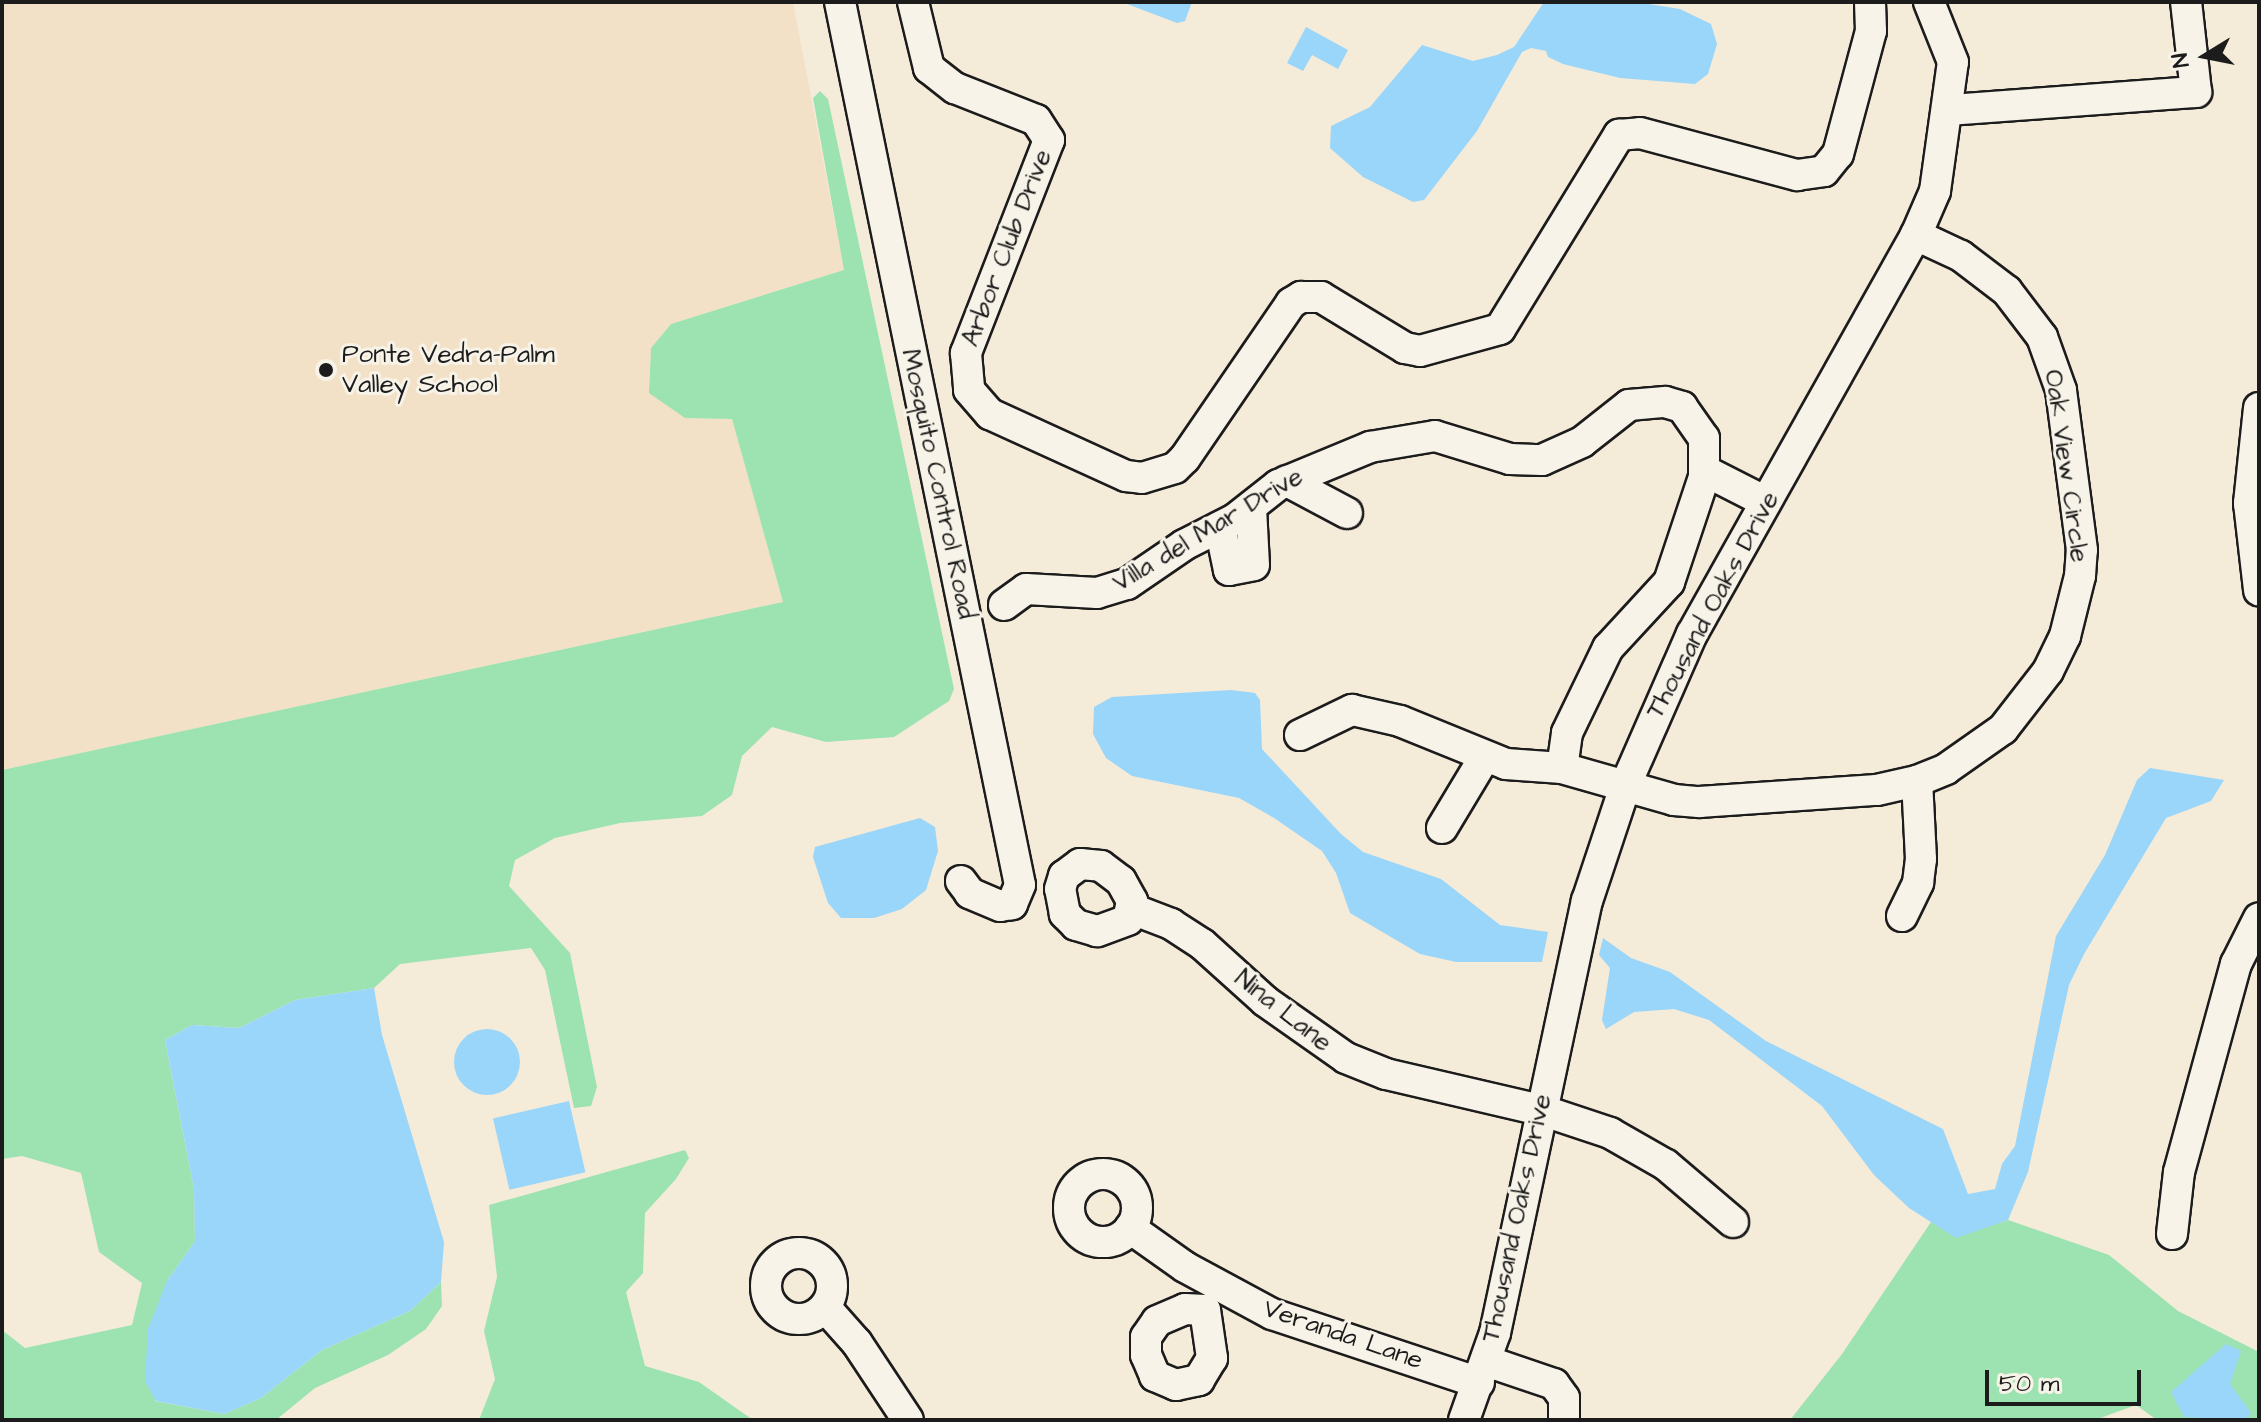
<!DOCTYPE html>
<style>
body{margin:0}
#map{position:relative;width:2261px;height:1422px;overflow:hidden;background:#f5ebd9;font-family:"Architects Daughter",sans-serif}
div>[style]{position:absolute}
.built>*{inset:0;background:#f3e1c7}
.green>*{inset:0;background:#9ce3b1}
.water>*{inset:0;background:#99d6fa;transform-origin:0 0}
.round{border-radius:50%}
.roads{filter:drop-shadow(2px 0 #1c1c1c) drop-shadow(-2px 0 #1c1c1c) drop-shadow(0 2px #1c1c1c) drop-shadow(0 -2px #1c1c1c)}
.minor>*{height:30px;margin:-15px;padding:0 15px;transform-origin:15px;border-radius:15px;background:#f7f3e8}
.minor>.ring{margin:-15px;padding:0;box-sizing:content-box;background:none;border:30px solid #f7f3e8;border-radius:50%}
.dots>*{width:22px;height:22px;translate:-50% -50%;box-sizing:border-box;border:4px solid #f7f3e8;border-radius:50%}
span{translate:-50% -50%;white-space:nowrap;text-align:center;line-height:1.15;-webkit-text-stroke:6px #f7f3e8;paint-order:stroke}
.street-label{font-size:26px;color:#1c1c1c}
.poi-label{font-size:26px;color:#1c1c1c}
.left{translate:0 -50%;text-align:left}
.frame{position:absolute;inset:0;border:4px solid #1c1c1c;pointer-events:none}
.north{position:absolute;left:2165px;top:16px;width:80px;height:80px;-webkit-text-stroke:6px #f7f3e8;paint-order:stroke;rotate:260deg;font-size:22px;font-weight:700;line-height:32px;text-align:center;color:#1c1c1c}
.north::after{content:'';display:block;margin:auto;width:28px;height:36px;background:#1c1c1c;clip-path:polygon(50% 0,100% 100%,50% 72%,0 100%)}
.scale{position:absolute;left:1985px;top:1370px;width:156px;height:36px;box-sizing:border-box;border:4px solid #1c1c1c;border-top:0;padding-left:10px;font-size:24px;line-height:28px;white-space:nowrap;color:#1c1c1c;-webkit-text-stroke:6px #f7f3e8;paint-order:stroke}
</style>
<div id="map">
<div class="built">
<div style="clip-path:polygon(2px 2px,793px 2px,844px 270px,671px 324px,651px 348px,649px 392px,685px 418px,732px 419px,783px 602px,2px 770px)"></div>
</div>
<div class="green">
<div style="clip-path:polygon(820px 91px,828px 99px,954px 689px,949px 701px,894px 737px,826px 742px,772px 727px,742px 756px,732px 795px,702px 816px,620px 823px,555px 838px,515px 860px,509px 886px,570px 953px,597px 1087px,591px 1106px,574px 1108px,545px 970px,531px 948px,400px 964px,374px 988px,295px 1000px,239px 1028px,192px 1025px,165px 1040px,194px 1189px,195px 1241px,167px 1281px,155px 1401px,224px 1414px,261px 1398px,322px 1350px,410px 1311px,441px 1282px,442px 1306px,426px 1329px,388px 1355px,315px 1388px,276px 1420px,2px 1420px,2px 1330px,25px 1348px,132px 1325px,142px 1283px,99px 1252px,81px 1173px,22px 1156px,2px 1159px,2px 770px,783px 602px,732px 419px,685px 418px,649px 393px,651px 348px,671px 324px,844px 270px,813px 98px)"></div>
<div style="clip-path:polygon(685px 1150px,689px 1158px,676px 1179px,645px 1213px,643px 1273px,626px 1292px,645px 1366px,699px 1382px,753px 1420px,479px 1420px,495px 1379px,484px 1331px,497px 1277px,489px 1205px)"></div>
<div style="clip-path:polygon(2008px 1220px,2109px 1255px,2178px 1311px,2259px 1352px,2259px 1420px,2157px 1420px,2136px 1405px,2095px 1420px,1790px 1420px,1842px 1354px,1931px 1222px,1956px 1237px)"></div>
</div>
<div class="water">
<div style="clip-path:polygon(1122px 2px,1192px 2px,1185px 21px,1177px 23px)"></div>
<div style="clip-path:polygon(1544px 2px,1636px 2px,1680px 9px,1711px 24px,1717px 44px,1708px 74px,1695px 84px,1620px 78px,1563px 64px,1548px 57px,1546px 51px,1531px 48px,1522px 52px,1477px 131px,1424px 200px,1413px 202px,1363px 177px,1330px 148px,1331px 126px,1370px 107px,1422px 45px,1473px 61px,1497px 55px,1514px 47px)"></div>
<div style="clip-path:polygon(1306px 27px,1348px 50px,1338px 69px,1312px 55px,1303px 71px,1287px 63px)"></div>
<div style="clip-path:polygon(1231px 690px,1255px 693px,1260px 700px,1262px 749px,1341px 834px,1363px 852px,1441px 879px,1500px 925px,1548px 932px,1542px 962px,1456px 962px,1420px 954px,1350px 913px,1336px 873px,1322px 851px,1274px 818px,1239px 798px,1132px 776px,1106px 758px,1093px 734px,1094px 707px,1112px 697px)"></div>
<div style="clip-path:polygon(2150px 768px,2224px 780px,2211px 801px,2166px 818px,2084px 954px,2069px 985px,2028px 1172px,2008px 1220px,1956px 1238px,1909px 1208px,1874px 1175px,1822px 1106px,1709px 1020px,1674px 1009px,1634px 1012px,1606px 1029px,1602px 1020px,1610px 968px,1599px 955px,1603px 938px,1631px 958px,1670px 972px,1766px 1041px,1943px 1129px,1968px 1194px,1995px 1189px,2002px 1164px,2015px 1146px,2056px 936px,2105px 855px,2137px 780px)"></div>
<div style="clip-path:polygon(920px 818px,935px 827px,938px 851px,926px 890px,902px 909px,874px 918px,841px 918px,828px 903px,813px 857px,815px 847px)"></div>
<div style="clip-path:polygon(374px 988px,382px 1035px,444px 1242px,441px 1282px,410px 1311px,322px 1350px,261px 1398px,224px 1414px,156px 1401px,145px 1381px,148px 1329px,167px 1281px,195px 1241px,194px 1189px,165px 1040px,192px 1025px,239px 1028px,295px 1000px)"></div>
<div class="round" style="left:454px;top:1029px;width:66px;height:66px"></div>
<div style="left:569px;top:1101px;width:73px;height:78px;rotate:77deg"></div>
<div style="clip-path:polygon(2226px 1344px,2241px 1351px,2230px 1384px,2251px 1413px,2246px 1420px,2184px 1417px,2171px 1392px)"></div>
</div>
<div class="roads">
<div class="minor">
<div style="left:840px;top:2px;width:901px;rotate:78.48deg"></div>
<div style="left:1020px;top:885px;width:21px;rotate:113deg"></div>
<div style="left:1012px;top:904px;width:12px;rotate:171deg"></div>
<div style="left:1000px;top:906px;width:33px;rotate:-157deg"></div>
<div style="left:970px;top:893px;width:15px;rotate:-127deg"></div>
<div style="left:913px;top:2px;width:68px;rotate:76.4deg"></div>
<div style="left:929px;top:68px;width:33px;rotate:38deg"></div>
<div style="left:955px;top:88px;width:87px;rotate:21.6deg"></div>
<div style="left:1036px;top:120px;width:24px;rotate:57deg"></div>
<div style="left:1049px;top:140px;width:229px;rotate:111.3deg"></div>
<div style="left:966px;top:353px;width:37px;rotate:85deg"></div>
<div style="left:969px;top:390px;width:32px;rotate:49deg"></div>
<div style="left:990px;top:414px;width:149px;rotate:24.5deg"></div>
<div style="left:1126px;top:476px;width:16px;rotate:7deg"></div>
<div style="left:1142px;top:478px;width:34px;rotate:-17deg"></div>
<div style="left:1175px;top:468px;width:14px;rotate:-45deg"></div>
<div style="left:1185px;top:458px;width:188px;rotate:-55.6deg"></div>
<div style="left:1291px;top:303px;width:12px;rotate:-31deg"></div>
<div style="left:1301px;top:297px;width:20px"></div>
<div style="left:1321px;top:297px;width:98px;rotate:31.3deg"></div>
<div style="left:1405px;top:348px;width:15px;rotate:11deg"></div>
<div style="left:1420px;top:351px;width:83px;rotate:-15.4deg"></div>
<div style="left:1500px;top:329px;width:228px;rotate:-58.5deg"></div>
<div style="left:1619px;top:135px;width:21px;rotate:-5deg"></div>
<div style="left:1640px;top:133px;width:163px;rotate:15deg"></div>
<div style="left:1797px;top:175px;width:27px;rotate:-8deg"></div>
<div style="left:1824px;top:171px;width:22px;rotate:-51deg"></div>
<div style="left:1838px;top:154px;width:127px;rotate:-75deg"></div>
<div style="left:1871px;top:31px;width:29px;rotate:-92deg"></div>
<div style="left:1949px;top:110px;width:248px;rotate:-4.2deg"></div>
<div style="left:2196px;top:92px;width:91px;rotate:-96.3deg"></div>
<div style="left:2259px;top:408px;width:96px;rotate:96deg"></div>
<div style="left:2249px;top:503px;width:88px;rotate:83.4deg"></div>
<div style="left:1705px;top:471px;width:68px;rotate:26.9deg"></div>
<div style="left:1287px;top:481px;width:68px;rotate:28.1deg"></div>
<div style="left:1220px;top:527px;width:44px;rotate:78.2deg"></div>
<div style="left:1229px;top:570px;width:25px;rotate:-11deg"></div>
<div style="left:1254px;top:565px;width:58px;rotate:-93deg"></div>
<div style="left:1004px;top:605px;width:27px;rotate:-36deg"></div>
<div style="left:1026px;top:589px;width:71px;rotate:3.2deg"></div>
<div style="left:1097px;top:593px;width:31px;rotate:-17deg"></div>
<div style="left:1127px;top:584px;width:69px;rotate:-34.4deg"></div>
<div style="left:1184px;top:545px;width:57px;rotate:-27deg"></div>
<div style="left:1235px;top:519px;width:55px;rotate:-38.3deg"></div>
<div style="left:1278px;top:485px;width:100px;rotate:-22.4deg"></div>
<div style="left:1370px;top:447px;width:66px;rotate:-9.6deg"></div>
<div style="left:1435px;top:436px;width:78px;rotate:17deg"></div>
<div style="left:1510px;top:459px;width:32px;rotate:2deg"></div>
<div style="left:1542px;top:460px;width:44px;rotate:-24.2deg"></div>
<div style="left:1582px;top:442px;width:60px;rotate:-38.2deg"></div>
<div style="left:1629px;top:405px;width:36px;rotate:-5deg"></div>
<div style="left:1665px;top:402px;width:18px;rotate:16deg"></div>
<div style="left:1682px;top:407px;width:38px;rotate:55deg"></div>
<div style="left:1704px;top:438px;width:39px;rotate:90deg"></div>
<div style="left:1704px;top:477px;width:111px;rotate:108.4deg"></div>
<div style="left:1669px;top:582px;width:90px;rotate:132.7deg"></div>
<div style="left:1608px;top:648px;width:94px;rotate:115.8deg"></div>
<div style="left:1567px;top:733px;width:35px;rotate:98deg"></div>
<div style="left:1300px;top:735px;width:58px;rotate:-25.7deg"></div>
<div style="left:1352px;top:710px;width:49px;rotate:12.9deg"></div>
<div style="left:1400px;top:721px;width:114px;rotate:22.1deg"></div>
<div style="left:1506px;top:764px;width:56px;rotate:4.1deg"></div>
<div style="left:1562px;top:768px;width:116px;rotate:15.9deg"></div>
<div style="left:1674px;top:800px;width:25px;rotate:5deg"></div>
<div style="left:1699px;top:802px;width:178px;rotate:-3.9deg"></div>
<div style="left:1877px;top:790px;width:41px;rotate:-12.7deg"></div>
<div style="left:1917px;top:781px;width:31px;rotate:-22deg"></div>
<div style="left:1946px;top:769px;width:70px;rotate:-35.1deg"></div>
<div style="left:2003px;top:729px;width:73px;rotate:-52.2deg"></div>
<div style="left:2048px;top:671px;width:39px;rotate:-64deg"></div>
<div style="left:2065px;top:636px;width:62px;rotate:-76deg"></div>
<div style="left:2080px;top:576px;width:26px;rotate:-86deg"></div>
<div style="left:2082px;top:550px;width:161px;rotate:-97.5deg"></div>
<div style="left:2061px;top:390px;width:56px;rotate:-109.7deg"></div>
<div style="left:2042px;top:337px;width:58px;rotate:-127.3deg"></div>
<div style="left:2007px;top:291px;width:58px;rotate:-142.7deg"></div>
<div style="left:1961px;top:256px;width:50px;rotate:-155deg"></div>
<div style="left:1442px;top:828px;width:82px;rotate:-59deg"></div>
<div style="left:1080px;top:864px;width:21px;rotate:5deg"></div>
<div style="left:1101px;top:866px;width:25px;rotate:37deg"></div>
<div style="left:1121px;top:881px;width:23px;rotate:61deg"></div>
<div style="left:1132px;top:901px;width:19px;rotate:102deg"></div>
<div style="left:1128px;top:920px;width:33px;rotate:160deg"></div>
<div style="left:1097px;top:931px;width:22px;rotate:-164deg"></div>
<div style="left:1076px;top:925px;width:16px;rotate:-135deg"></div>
<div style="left:1065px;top:914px;width:25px;rotate:-101deg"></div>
<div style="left:1060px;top:889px;width:14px;rotate:-73deg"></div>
<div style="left:1064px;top:876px;width:20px;rotate:-37deg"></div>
<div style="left:1132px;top:909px;width:42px;rotate:21deg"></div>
<div style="left:1171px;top:924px;width:37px;rotate:33deg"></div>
<div style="left:1202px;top:944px;width:85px;rotate:42.1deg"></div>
<div style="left:1265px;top:1001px;width:99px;rotate:35.1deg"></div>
<div style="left:1346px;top:1058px;width:43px;rotate:21.8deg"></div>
<div style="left:1386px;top:1074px;width:159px;rotate:13.1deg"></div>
<div style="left:1541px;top:1110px;width:73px;rotate:18.4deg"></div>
<div style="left:1610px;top:1133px;width:64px;rotate:29.7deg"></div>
<div style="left:1666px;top:1165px;width:88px;rotate:40.4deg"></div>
<div style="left:1902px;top:916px;width:37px;rotate:-64deg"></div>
<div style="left:1918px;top:883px;width:24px;rotate:-83deg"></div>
<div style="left:1921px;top:859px;width:78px;rotate:-92.9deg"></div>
<div class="ring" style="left:1069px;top:1174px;width:38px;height:38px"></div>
<div style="left:1130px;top:1228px;width:67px;rotate:35.3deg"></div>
<div style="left:1185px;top:1267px;width:99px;rotate:28.4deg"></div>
<div style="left:1272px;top:1314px;width:218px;rotate:18.4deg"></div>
<div style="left:2172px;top:1234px;width:62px;rotate:-83.6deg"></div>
<div style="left:2179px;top:1172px;width:216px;rotate:-74.7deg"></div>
<div style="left:2236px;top:964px;width:51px;rotate:-63.4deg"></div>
<div class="ring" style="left:766px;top:1253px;width:36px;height:36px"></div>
<div style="left:825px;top:1307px;width:48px;rotate:48.4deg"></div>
<div style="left:857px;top:1343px;width:92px;rotate:56.5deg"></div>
<div style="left:1185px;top:1309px;width:20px;rotate:3deg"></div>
<div style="left:1205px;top:1310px;width:49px;rotate:81.7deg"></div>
<div style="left:1212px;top:1358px;width:26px;rotate:121deg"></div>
<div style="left:1199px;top:1380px;width:24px;rotate:168deg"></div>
<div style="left:1176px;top:1385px;width:23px;rotate:-157deg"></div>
<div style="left:1155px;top:1376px;width:23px;rotate:-113deg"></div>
<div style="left:1146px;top:1355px;width:18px;rotate:-90deg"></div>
<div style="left:1146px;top:1337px;width:19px;rotate:-55deg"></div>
<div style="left:1157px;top:1321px;width:30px;rotate:-23deg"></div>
<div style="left:1486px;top:1361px;width:72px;rotate:18.7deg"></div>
<div style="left:1554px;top:1384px;width:17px;rotate:54deg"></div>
<div style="left:1564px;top:1398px;width:22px;rotate:90deg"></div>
<div style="left:1464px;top:1420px;width:92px;rotate:-70.4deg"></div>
<div style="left:1495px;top:1333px;width:442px;rotate:-78deg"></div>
<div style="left:1587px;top:901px;width:123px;rotate:-71.6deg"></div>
<div style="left:1626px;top:784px;width:164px;rotate:-66.3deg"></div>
<div style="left:1692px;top:634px;width:458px;rotate:-60.7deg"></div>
<div style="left:1916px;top:235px;width:48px;rotate:-66.6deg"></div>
<div style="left:1935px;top:191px;width:130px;rotate:-82.1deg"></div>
<div style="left:1953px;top:62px;width:65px;rotate:-111.8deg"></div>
</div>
</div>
<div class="dots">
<div style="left:326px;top:370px;background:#1c1c1c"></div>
</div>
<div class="street-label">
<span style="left:1007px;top:248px;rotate:-69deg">Arbor Club Drive</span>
<span style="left:2066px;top:466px;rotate:82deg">Oak View Circle</span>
<span style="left:938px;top:484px;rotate:78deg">Mosquito Control Road</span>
<span style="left:1208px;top:530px;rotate:-31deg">Villa del Mar Drive</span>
<span style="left:1713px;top:605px;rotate:-62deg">Thousand Oaks Drive</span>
<span style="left:1283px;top:1011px;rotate:38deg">Nina Lane</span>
<span style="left:1517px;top:1218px;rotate:-78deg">Thousand Oaks Drive</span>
<span style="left:1343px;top:1335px;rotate:19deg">Veranda Lane</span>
</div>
<div class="poi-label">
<span class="left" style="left:342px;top:370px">Ponte Vedra-Palm<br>Valley School</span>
</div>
<div class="frame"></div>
<div class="north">N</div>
<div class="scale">50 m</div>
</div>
